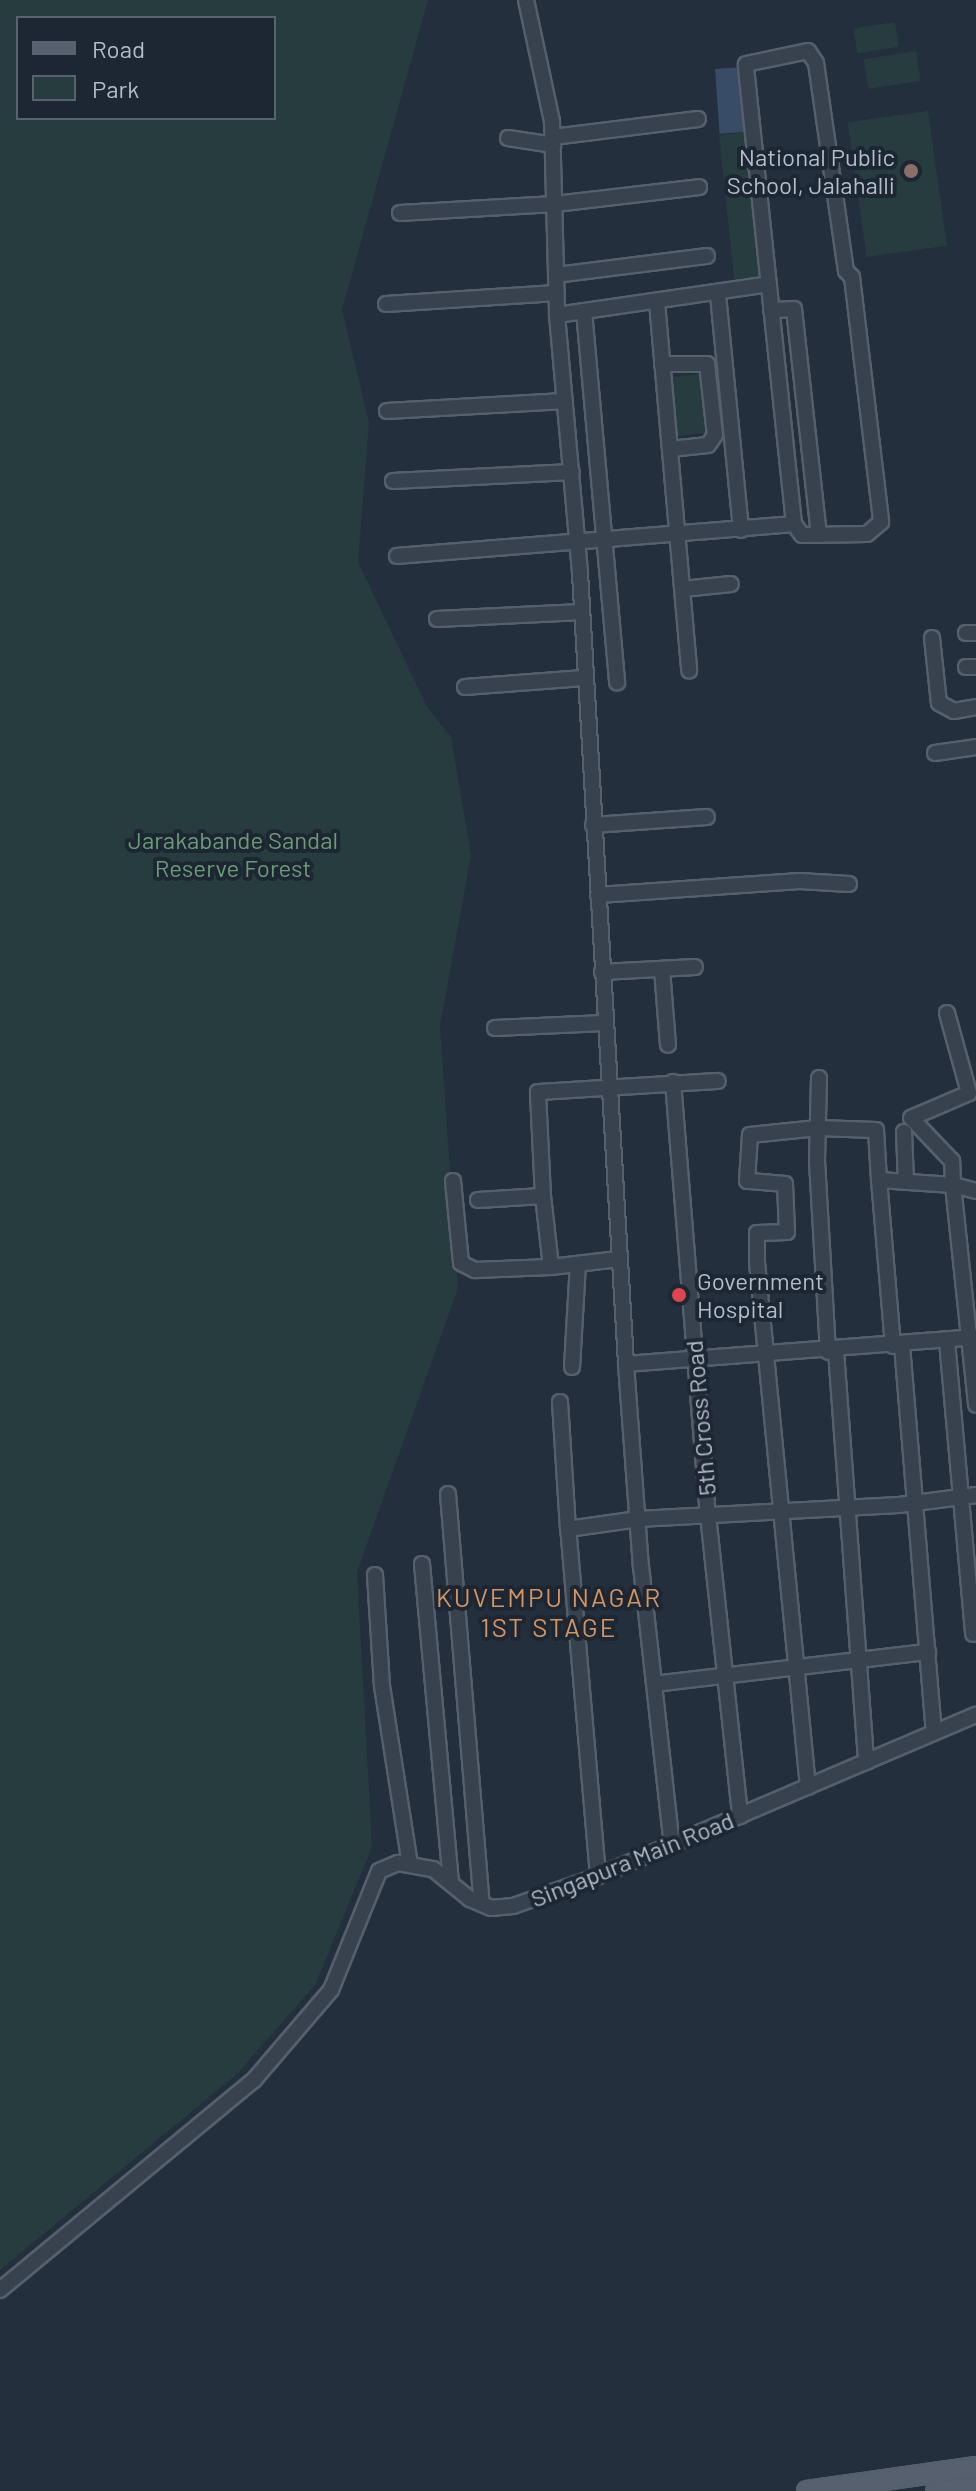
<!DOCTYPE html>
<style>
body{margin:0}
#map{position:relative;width:976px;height:2491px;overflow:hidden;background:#242f3e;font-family:Barlow,sans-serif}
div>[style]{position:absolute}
.green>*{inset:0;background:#263c3f;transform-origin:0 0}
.water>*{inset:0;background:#394c67;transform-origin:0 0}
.roads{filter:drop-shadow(2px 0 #565f6c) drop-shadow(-2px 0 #565f6c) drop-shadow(0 2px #565f6c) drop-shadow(0 -2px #565f6c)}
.minor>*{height:14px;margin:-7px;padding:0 7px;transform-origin:7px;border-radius:7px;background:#38414e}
.major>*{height:18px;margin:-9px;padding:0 9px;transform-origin:9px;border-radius:9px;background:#56606e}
.dots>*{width:22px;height:22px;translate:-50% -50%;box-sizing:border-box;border:4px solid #1d2633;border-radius:50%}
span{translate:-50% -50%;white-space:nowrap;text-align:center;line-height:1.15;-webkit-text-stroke:8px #1d2633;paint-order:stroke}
.poi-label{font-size:24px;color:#b4bcc9}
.right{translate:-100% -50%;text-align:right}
.left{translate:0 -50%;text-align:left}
.park-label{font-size:24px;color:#6b9a76}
.street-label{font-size:24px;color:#b4bcc9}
.neighbourhood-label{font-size:26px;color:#d59563;letter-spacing:2px}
.legend{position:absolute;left:16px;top:16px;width:260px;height:104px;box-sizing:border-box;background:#1d2633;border:2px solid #59626f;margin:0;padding:10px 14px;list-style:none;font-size:24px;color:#b4bcc9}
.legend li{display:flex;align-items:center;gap:16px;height:40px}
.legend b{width:40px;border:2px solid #59626f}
</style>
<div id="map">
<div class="green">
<div style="clip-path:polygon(evenodd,0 0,428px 0,342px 310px,369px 422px,358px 562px,427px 707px,451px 737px,471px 855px,440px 1026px,458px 1288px,357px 1572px,372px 1847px,315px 1985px,237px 2074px,0 2270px,0 0,18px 18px,274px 18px,274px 118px,18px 118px,18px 18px)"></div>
<div style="left:895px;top:22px;width:25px;height:42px;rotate:81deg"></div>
<div style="left:916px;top:51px;width:30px;height:53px;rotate:81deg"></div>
<div style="left:928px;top:111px;width:136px;height:81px;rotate:82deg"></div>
<div style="left:749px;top:132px;width:145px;height:30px;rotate:84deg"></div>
<div style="left:701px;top:374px;width:59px;height:33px;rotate:84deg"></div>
</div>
<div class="water">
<div style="left:744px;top:67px;width:65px;height:29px;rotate:86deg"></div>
</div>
<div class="roads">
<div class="minor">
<div style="left:526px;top:0;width:124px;rotate:77.9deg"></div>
<div style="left:552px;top:121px;width:194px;rotate:88.5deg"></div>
<div style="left:557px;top:315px;width:259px;rotate:84.9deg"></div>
<div style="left:580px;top:573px;width:792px;rotate:86.67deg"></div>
<div style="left:626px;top:1364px;width:351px;rotate:-4.4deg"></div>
<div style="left:808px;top:51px;width:14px;rotate:56deg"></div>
<div style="left:816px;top:63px;width:210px;rotate:81.8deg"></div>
<div style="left:846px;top:271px;width:8px;rotate:45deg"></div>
<div style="left:852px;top:277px;width:247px;rotate:83.2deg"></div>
<div style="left:881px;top:522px;width:18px;rotate:139deg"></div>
<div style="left:867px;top:534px;width:65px;rotate:179.1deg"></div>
<div style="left:802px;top:535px;width:14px;rotate:-126deg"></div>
<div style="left:794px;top:524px;width:462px;rotate:-96deg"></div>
<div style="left:746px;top:64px;width:63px;rotate:-11.8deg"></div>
<div style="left:553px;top:137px;width:146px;rotate:-7.1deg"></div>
<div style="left:508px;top:138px;width:46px;rotate:8.8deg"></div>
<div style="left:400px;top:213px;width:155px;rotate:-3.3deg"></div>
<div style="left:555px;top:204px;width:145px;rotate:-6.7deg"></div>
<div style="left:556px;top:275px;width:152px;rotate:-7.2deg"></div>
<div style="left:718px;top:295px;width:236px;rotate:84.4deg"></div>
<div style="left:657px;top:302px;width:370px;rotate:85deg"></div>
<div style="left:386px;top:304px;width:171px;rotate:-3.7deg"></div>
<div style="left:771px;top:310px;width:23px;rotate:-2deg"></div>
<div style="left:794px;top:309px;width:227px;rotate:83.7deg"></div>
<div style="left:584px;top:311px;width:373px;rotate:84.9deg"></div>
<div style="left:557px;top:315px;width:214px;rotate:-8.3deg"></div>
<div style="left:662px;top:364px;width:45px"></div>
<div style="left:707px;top:364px;width:71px;rotate:83.6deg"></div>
<div style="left:715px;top:435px;width:12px;rotate:125deg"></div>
<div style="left:708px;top:445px;width:38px;rotate:174deg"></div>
<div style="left:387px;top:411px;width:178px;rotate:-3.2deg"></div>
<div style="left:393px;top:481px;width:179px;rotate:-2.9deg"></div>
<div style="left:397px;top:556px;width:398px;rotate:-4.6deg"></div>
<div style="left:683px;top:589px;width:48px;rotate:-5.9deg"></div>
<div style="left:437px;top:619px;width:145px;rotate:-2.8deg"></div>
<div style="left:966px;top:633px;width:10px"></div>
<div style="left:932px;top:638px;width:65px;rotate:83.9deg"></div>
<div style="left:939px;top:703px;width:17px;rotate:28deg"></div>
<div style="left:954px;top:711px;width:22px;rotate:-10deg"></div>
<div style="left:966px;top:667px;width:10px"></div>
<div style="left:465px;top:687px;width:119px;rotate:-4.3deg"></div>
<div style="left:935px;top:753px;width:41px;rotate:-8.3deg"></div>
<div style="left:593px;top:825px;width:114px;rotate:-4deg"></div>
<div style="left:598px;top:895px;width:202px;rotate:-4deg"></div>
<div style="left:800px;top:881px;width:49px;rotate:3.5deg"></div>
<div style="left:662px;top:969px;width:76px;rotate:85.5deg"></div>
<div style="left:602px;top:972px;width:93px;rotate:-3.1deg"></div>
<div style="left:495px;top:1028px;width:109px;rotate:-2.6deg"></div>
<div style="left:819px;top:1078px;width:83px;rotate:91.4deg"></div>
<div style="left:817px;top:1161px;width:191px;rotate:86.7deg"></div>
<div style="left:673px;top:1082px;width:434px;rotate:85.4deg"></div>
<div style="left:708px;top:1515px;width:303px;rotate:83.9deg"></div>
<div style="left:904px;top:1132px;width:50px;rotate:87.7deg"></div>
<div style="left:453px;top:1181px;width:82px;rotate:84.4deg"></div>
<div style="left:461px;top:1263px;width:16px;rotate:27deg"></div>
<div style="left:475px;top:1270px;width:76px;rotate:-2.3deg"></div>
<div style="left:551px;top:1267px;width:71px;rotate:-96.4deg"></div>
<div style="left:976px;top:1191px;width:24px;rotate:-165deg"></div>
<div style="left:953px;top:1185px;width:221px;rotate:84deg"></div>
<div style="left:478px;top:1200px;width:65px;rotate:-3.5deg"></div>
<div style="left:543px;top:1196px;width:104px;rotate:-92.8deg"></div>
<div style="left:538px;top:1092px;width:180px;rotate:-3.5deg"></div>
<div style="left:551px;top:1267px;width:68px;rotate:-6.7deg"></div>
<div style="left:947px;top:1341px;width:294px;rotate:84.9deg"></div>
<div style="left:902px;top:1345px;width:389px;rotate:85.3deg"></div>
<div style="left:893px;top:1346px;width:167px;rotate:-94.8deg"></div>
<div style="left:879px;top:1180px;width:74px;rotate:3.9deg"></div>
<div style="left:953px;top:1185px;width:24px;rotate:-92deg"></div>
<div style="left:952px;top:1161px;width:59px;rotate:-133.6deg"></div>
<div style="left:911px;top:1118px;width:63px;rotate:-23.3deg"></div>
<div style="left:969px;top:1093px;width:83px;rotate:-105.4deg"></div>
<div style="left:836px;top:1351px;width:412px;rotate:85.8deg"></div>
<div style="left:626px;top:1364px;width:203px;rotate:85.8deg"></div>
<div style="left:641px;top:1566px;width:281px;rotate:83.7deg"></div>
<div style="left:572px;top:1367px;width:103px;rotate:-86.7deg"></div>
<div style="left:560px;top:1402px;width:127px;rotate:86.4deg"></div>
<div style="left:448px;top:1494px;width:411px;rotate:85.3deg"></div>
<div style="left:422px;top:1564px;width:320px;rotate:84.8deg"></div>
<div style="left:375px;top:1575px;width:111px;rotate:86.4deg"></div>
<div style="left:382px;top:1686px;width:181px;rotate:81.1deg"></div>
<div style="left:654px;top:1684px;width:276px;rotate:-6.7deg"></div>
<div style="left:808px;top:1787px;width:527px;rotate:-95.55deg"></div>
<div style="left:757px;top:1262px;width:29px;rotate:-90deg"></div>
<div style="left:757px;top:1233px;width:30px;rotate:-2deg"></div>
<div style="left:787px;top:1232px;width:48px;rotate:-92.4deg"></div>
<div style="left:785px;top:1184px;width:38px;rotate:-175deg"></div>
<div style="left:747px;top:1181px;width:46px;rotate:-86.3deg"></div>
<div style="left:750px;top:1135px;width:68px;rotate:-5.9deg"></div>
<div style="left:818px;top:1128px;width:58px;rotate:2deg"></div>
<div style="left:876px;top:1130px;width:50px;rotate:86.6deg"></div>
<div style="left:598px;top:1876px;width:348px;rotate:-94.9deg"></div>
<div style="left:568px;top:1529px;width:71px;rotate:-8.1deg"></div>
<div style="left:638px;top:1519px;width:261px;rotate:-3.1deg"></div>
<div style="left:899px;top:1505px;width:78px;rotate:-7.4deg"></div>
<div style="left:0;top:2290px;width:330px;rotate:-39.6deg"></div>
<div style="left:254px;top:2080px;width:118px;rotate:-49.5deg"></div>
<div style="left:331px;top:1990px;width:128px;rotate:-68deg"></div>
<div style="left:379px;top:1871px;width:21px;rotate:-23deg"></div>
<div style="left:398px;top:1863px;width:36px;rotate:10deg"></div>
<div style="left:433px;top:1869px;width:48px;rotate:39deg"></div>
<div style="left:470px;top:1899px;width:23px;rotate:23deg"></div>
<div style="left:491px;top:1908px;width:22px;rotate:-5deg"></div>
<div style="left:513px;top:1906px;width:90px;rotate:-19.4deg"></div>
<div style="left:598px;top:1876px;width:411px;rotate:-23.1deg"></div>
</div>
<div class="major">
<div style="left:807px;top:2491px;width:171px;rotate:-8.1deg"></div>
<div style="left:936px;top:2491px;width:40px;rotate:-4.3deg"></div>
</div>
</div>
<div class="dots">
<div style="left:911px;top:171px;background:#8d6e63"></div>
<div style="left:679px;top:1295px;background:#e0444e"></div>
</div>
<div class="poi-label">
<span class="right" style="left:895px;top:171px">National Public<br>School, Jalahalli</span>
<span class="left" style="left:697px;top:1295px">Government<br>Hospital</span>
</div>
<div class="park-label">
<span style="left:233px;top:854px">Jarakabande Sandal<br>Reserve Forest</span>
</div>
<div class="street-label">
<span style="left:700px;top:1418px;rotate:-95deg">5th Cross Road</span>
<span style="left:632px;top:1859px;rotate:-22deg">Singapura Main Road</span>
</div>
<div class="neighbourhood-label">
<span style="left:549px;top:1612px">KUVEMPU NAGAR<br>1ST STAGE</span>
</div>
<ul class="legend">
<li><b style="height:10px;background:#56606e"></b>Road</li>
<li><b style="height:22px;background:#263c3f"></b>Park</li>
</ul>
</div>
